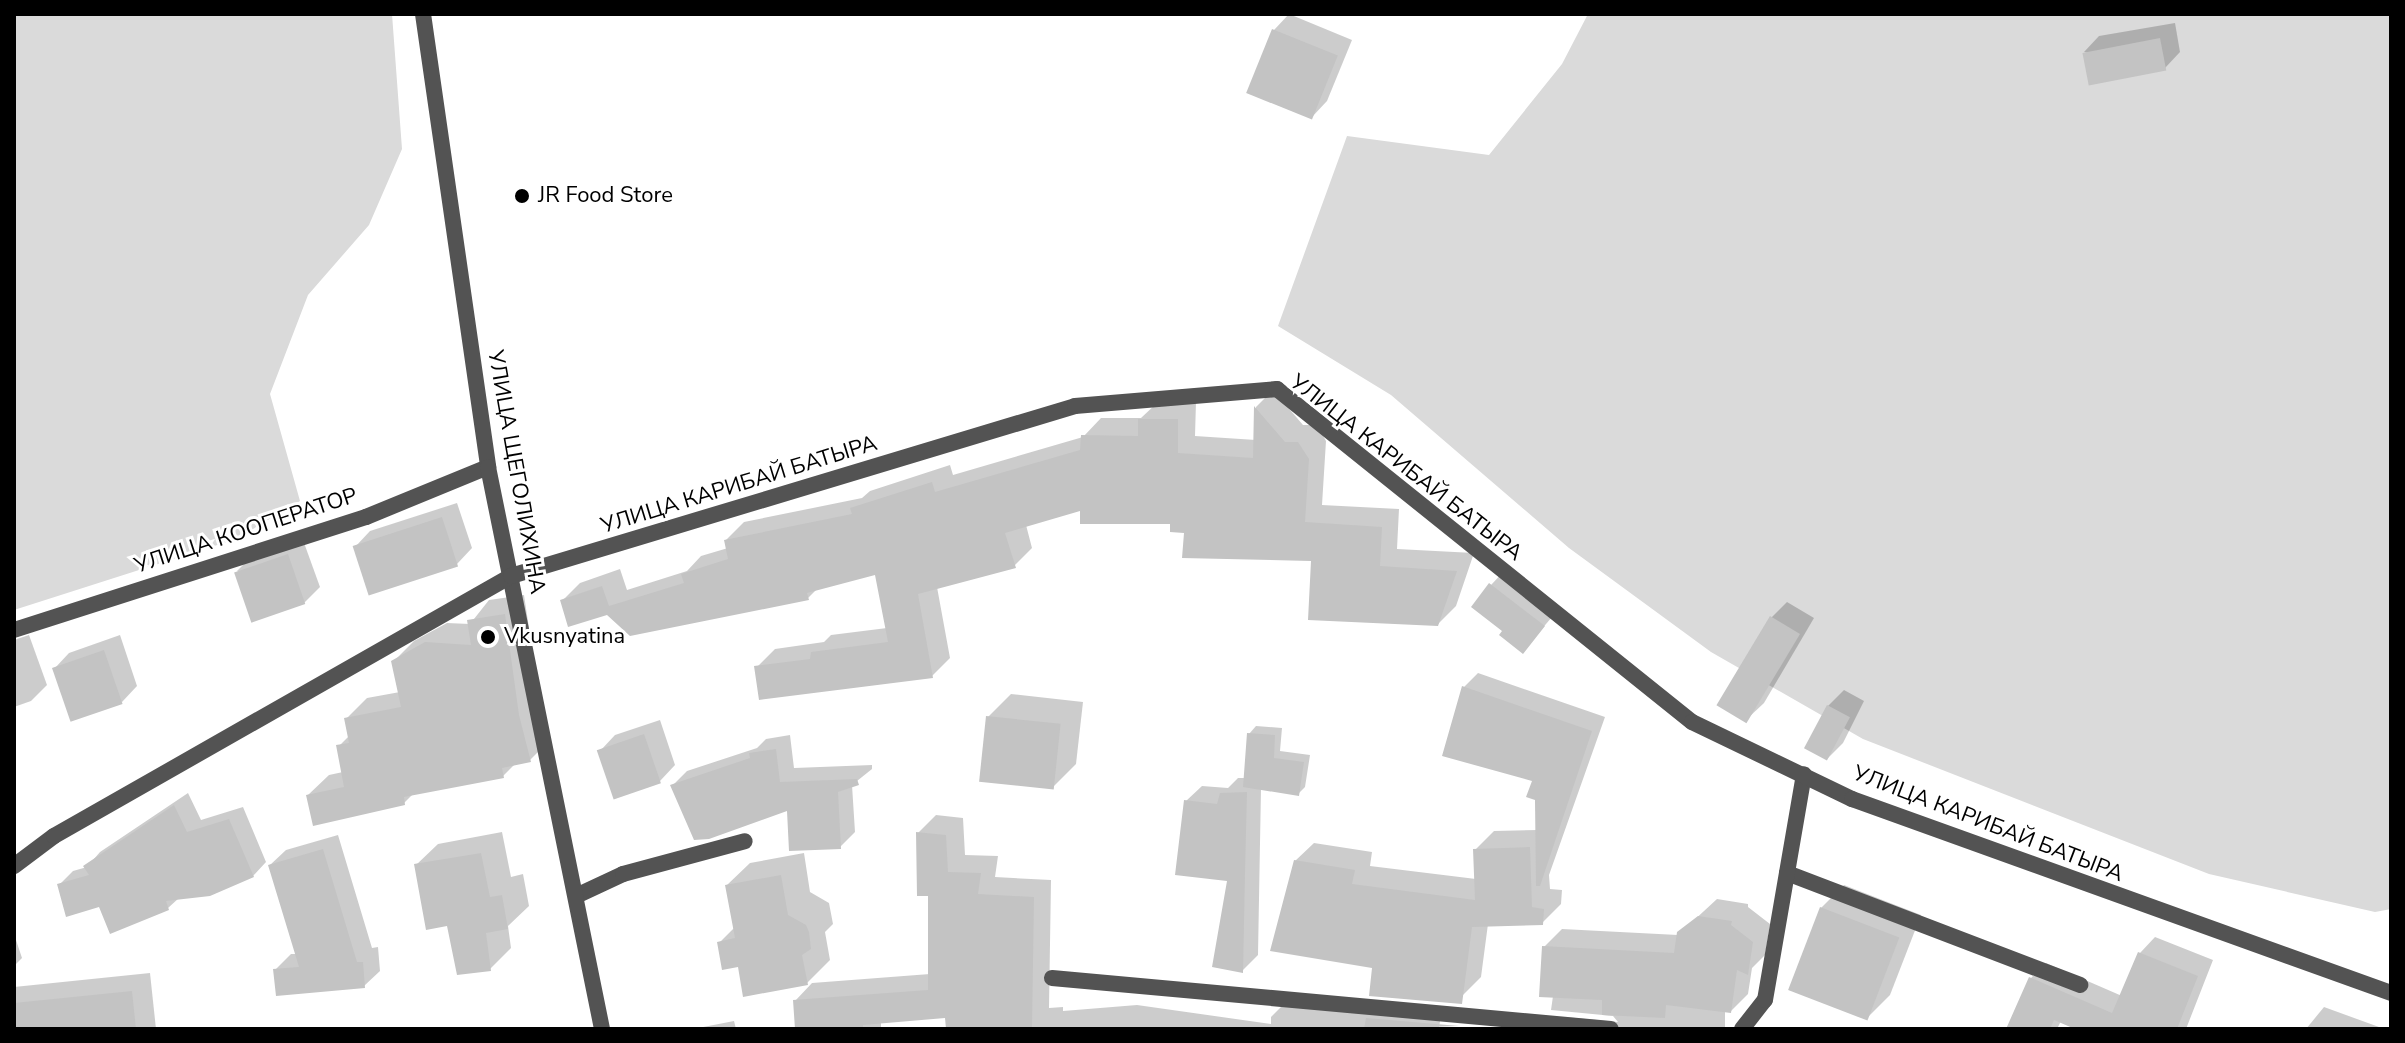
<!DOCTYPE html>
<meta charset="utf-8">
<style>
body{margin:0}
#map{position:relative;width:2405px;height:1043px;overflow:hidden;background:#fff;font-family:"Nunito Sans",sans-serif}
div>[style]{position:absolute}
.green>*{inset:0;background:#dadada}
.shadow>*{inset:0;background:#0003}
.building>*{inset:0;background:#c3c3c3;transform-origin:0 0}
.minor>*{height:16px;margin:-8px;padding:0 8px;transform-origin:8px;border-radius:8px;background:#535353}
.tertiary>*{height:16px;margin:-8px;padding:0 8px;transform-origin:8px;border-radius:8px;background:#535353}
.dots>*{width:22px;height:22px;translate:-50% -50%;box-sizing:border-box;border:4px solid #fff;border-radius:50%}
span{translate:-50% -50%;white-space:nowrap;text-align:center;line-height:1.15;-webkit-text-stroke:6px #fff;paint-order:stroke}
.poi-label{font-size:22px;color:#000}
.left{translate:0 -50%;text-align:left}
.street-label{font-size:22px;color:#000}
.frame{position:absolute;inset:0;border:16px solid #000;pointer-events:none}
</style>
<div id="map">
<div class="green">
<div style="clip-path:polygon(14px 14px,392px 14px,402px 149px,369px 225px,308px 295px,270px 394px,300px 501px,236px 539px,14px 610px)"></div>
<div style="clip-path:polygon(1588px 14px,2391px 14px,2391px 909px,2375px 912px,2209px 874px,1863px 739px,1711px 652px,1569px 548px,1391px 395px,1278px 326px,1347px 136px,1489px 155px,1562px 64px)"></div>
</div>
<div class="shadow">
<div style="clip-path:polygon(1289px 14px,1352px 40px,1327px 101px,1312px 117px,1274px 30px)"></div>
<div style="clip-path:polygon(2175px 23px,2180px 52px,2165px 68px,2084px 52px,2099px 36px)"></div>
<div style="clip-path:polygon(1273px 390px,1303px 425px,1317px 425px,1326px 441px,1322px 505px,1399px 509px,1397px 549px,1474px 553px,1456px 606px,1438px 624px,1313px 559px,1186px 531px,1172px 522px,1082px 508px,1026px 525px,1032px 548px,1014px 566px,937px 587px,950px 658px,932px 676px,757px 667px,775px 649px,824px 642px,831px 635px,887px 628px,877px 572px,818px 588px,808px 598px,607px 613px,562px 601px,580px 583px,620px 569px,627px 590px,687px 571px,701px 556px,728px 548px,726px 540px,744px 522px,862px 498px,870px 491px,950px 465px,953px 475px,1083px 437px,1101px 418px,1141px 418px,1158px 402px,1196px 402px,1195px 436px,1256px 440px,1256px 407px)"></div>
<div style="clip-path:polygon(457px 503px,472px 548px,457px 564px,355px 547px,370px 531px)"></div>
<div style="clip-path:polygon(303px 540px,320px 587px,304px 603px,237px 571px,252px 556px)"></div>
<div style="clip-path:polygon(1506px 569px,1558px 610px,1523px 651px,1505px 631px,1491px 585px)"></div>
<div style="clip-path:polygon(524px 595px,539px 694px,550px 740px,530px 760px,516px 763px,503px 776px,415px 792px,404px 803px,308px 795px,329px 775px,343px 772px,339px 746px,350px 735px,346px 719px,367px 698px,400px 692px,393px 662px,414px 641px,447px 623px,470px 624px,489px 600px)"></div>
<div style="clip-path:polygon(1787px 602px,1814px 618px,1764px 703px,1748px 718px,1772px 617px)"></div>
<div style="clip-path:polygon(29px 635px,47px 685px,31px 701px,14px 707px,14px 640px)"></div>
<div style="clip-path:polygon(120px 635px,137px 686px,122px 702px,54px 669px,69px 653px)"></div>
<div style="clip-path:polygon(1478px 673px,1605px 717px,1549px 875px,1550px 889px,1562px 890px,1561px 904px,1542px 923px,1488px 924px,1481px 977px,1462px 996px,1375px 966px,1295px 861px,1314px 843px,1372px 852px,1370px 866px,1476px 879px,1475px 850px,1494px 831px,1537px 830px,1534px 779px,1464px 687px)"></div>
<div style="clip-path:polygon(1844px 690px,1864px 701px,1843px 743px,1828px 758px,1828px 706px)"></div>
<div style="clip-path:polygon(1011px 694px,1083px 702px,1076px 764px,1053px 787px,988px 717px)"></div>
<div style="clip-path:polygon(660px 720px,675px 765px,660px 781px,600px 751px,615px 735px)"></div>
<div style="clip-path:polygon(1256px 726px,1282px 728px,1280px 751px,1310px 755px,1305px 787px,1298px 794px,1261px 788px,1258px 955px,1242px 971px,1230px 879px,1186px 801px,1202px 786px,1228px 788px,1238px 778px,1246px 778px,1249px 734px)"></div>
<div style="clip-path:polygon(790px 735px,794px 768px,872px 765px,872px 769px,852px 785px,855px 832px,840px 847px,789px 808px,673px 785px,687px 771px,757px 748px,766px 739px)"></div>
<div style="clip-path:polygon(188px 793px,201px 820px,243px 807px,266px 862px,253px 876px,179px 898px,168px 908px,100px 905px,59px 885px,73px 871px,87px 867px,100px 852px)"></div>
<div style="clip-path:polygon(936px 815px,963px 818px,965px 855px,998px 856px,995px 877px,1051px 880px,1049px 1008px,1063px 1007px,1063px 1011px,1137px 1005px,1271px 1024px,1271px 1017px,1289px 999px,1442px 1006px,1439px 1029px,948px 1029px,947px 1016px,881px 1022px,881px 1029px,797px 1029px,795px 1001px,812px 983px,930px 974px,930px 894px,918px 833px)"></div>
<div style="clip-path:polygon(502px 832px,511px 877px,523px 874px,529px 906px,508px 926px,511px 948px,490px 969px,449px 924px,416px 865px,438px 844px)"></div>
<div style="clip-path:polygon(338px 835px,372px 948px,378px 947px,380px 971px,364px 986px,275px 970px,291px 954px,297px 954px,270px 865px,286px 850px)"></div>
<div style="clip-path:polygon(804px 853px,810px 892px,829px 903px,833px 924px,825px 932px,830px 960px,807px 983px,739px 964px,720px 942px,735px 927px,727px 885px,750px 863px)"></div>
<div style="clip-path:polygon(1844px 885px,1921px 915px,1890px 995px,1867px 1018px,1821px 908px)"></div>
<div style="clip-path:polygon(1717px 899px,1748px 904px,1748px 907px,1770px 924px,1765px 955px,1752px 968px,1748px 994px,1731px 1011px,1725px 1011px,1725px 1029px,1553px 1029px,1565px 1017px,1618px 1022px,1613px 1016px,1551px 1010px,1553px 996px,1544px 947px,1562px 929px,1678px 935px)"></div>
<div style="clip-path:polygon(14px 934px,22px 958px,14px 966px)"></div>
<div style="clip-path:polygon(2155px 937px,2213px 960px,2186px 1029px,2081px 1029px,2061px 1021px,2057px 1029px,2009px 1029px,2031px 978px,2046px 963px,2122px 996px,2140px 953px)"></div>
<div style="clip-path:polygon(150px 973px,156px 1029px,14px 1029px,14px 987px)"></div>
<div style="clip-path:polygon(2324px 1007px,2379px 1027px,2378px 1029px,2306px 1029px)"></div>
<div style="clip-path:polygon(734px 1021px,736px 1029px,693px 1029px)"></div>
</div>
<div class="building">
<div style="left:1272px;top:29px;width:71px;height:69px;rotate:22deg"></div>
<div style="left:2160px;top:38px;width:33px;height:79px;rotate:79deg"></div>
<div style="clip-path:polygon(1254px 406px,1285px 442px,1298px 442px,1309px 459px,1305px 522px,1382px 527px,1380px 566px,1457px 571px,1438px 626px,1308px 620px,1311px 561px,1182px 558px,1184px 533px,1170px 532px,1170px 524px,1080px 524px,1080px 511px,1005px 533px,1016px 568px,918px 594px,933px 678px,759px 700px,754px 666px,810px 659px,811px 652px,888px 642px,875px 575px,807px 593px,809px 600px,630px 636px,607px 615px,568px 627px,560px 600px,602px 586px,609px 606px,684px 583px,681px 574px,728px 559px,724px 540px,852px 514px,850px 508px,932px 482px,935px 492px,1080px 450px,1081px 435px,1138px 436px,1138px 419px,1178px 419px,1178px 453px,1253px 458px)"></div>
<div style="left:442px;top:517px;width:52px;height:94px;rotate:72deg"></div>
<div style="left:288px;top:554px;width:53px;height:57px;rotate:71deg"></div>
<div style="clip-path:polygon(1489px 583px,1545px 626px,1523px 654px,1499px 635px,1502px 631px,1471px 607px)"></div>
<div style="clip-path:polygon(505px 614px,519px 715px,531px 762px,502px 768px,504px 778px,404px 797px,405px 805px,313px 826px,306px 795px,344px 787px,336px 745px,349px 743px,344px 718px,401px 707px,391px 661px,425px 642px,471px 645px,467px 620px)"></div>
<div style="left:1770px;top:616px;width:35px;height:104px;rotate:31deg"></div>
<div style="left:104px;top:650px;width:57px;height:55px;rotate:71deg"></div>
<div style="clip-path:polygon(1462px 686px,1592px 731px,1540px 886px,1536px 886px,1535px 800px,1526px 797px,1532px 781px,1442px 756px)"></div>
<div style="left:1827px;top:705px;width:26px;height:49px;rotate:28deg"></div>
<div style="left:986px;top:716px;width:75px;height:66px;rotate:6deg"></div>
<div style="clip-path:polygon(1247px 733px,1275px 735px,1274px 758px,1304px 762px,1299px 796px,1243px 787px)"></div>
<div style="left:644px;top:734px;width:52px;height:50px;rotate:71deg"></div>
<div style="clip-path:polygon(776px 749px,780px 782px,857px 779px,859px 785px,838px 792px,841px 849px,789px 851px,787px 811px,709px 839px,694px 840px,670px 785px,750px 758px,749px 753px)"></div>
<div style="clip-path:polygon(1247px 792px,1245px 873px,1243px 973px,1212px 967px,1227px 881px,1175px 875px,1184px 800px,1217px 804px,1220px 793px)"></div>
<div style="clip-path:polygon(174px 805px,187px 832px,229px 819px,254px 877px,210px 896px,166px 901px,169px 910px,110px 934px,99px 907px,66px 917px,57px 884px,89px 875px,83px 866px)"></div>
<div style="clip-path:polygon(916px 832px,946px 835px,948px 872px,981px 873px,978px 894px,1034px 897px,1032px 1029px,946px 1029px,945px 1018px,863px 1025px,863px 1029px,795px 1029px,793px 1000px,928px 990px,928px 896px,917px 896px)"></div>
<div style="clip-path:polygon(1530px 847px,1532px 907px,1544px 909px,1543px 925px,1472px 927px,1462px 1004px,1369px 996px,1372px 968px,1270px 951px,1294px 860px,1355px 870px,1352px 884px,1475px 900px,1473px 849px)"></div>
<div style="clip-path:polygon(323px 849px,357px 962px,363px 962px,365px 988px,276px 996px,273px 969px,299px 967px,268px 865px)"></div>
<div style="clip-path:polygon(481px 853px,490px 897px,502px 895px,508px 929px,486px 933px,491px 971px,457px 975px,447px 926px,426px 930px,414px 864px)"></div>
<div style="clip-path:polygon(781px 875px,788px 915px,806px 925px,809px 932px,811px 949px,802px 955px,808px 985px,743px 997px,738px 967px,722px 970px,717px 942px,735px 938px,725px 885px)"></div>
<div style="left:1820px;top:907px;width:85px;height:89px;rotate:21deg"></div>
<div style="clip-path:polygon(1698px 916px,1732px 921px,1731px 925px,1753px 942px,1748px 975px,1737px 970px,1731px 1013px,1666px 1005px,1665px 1018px,1602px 1015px,1602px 1000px,1539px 997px,1542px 946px,1674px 953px,1677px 932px)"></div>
<div style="clip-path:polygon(2138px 952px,2198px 976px,2177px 1029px,2075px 1029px,2054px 1020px,2050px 1029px,2006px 1029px,2029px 977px,2112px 1013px)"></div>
<div style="clip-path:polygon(132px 991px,136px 1029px,14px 1029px,14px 1003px)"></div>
<div style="clip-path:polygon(1366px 1018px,1459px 1026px,1364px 1029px)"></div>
</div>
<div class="minor">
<div style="left:14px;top:630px;width:370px;rotate:-17.8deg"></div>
<div style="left:366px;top:517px;width:132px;rotate:-22.3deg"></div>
<div style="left:1787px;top:873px;width:314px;rotate:20.9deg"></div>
<div style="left:576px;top:896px;width:52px;rotate:-25.1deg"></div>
<div style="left:623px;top:874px;width:126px;rotate:-15.1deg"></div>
<div style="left:1052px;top:978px;width:561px;rotate:5.21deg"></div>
<div style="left:1742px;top:1029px;width:37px;rotate:-52deg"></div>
<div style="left:1765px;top:1000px;width:229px;rotate:-80.2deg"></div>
</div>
<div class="tertiary">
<div style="left:423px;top:14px;width:458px;rotate:81.8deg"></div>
<div style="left:488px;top:467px;width:573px;rotate:78.53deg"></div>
<div style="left:14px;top:866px;width:50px;rotate:-36.9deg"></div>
<div style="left:54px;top:836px;width:526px;rotate:-29.64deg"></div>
<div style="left:511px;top:576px;width:589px;rotate:-16.77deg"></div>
<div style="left:1075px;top:406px;width:203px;rotate:-4.8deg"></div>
<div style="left:1277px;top:389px;width:532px;rotate:38.74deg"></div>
<div style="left:1692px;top:722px;width:178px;rotate:25.7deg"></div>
<div style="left:1852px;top:799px;width:573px;rotate:19.8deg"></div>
</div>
<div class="dots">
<div style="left:522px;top:196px;background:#000"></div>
<div style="left:488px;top:637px;background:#000"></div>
</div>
<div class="poi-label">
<span class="left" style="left:538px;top:196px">JR Food Store</span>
<span class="left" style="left:504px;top:637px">Vkusnyatina</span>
</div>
<div class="street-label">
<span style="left:1406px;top:468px;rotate:38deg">УЛИЦА КАРИБАЙ БАТЫРА</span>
<span style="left:516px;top:472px;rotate:80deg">УЛИЦА ЩЕГОЛИХИНА</span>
<span style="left:739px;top:485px;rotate:-17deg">УЛИЦА КАРИБАЙ БАТЫРА</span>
<span style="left:246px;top:531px;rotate:-18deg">УЛИЦА КООПЕРАТОР</span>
<span style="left:1988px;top:824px;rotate:21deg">УЛИЦА КАРИБАЙ БАТЫРА</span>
</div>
<div class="frame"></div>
</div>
